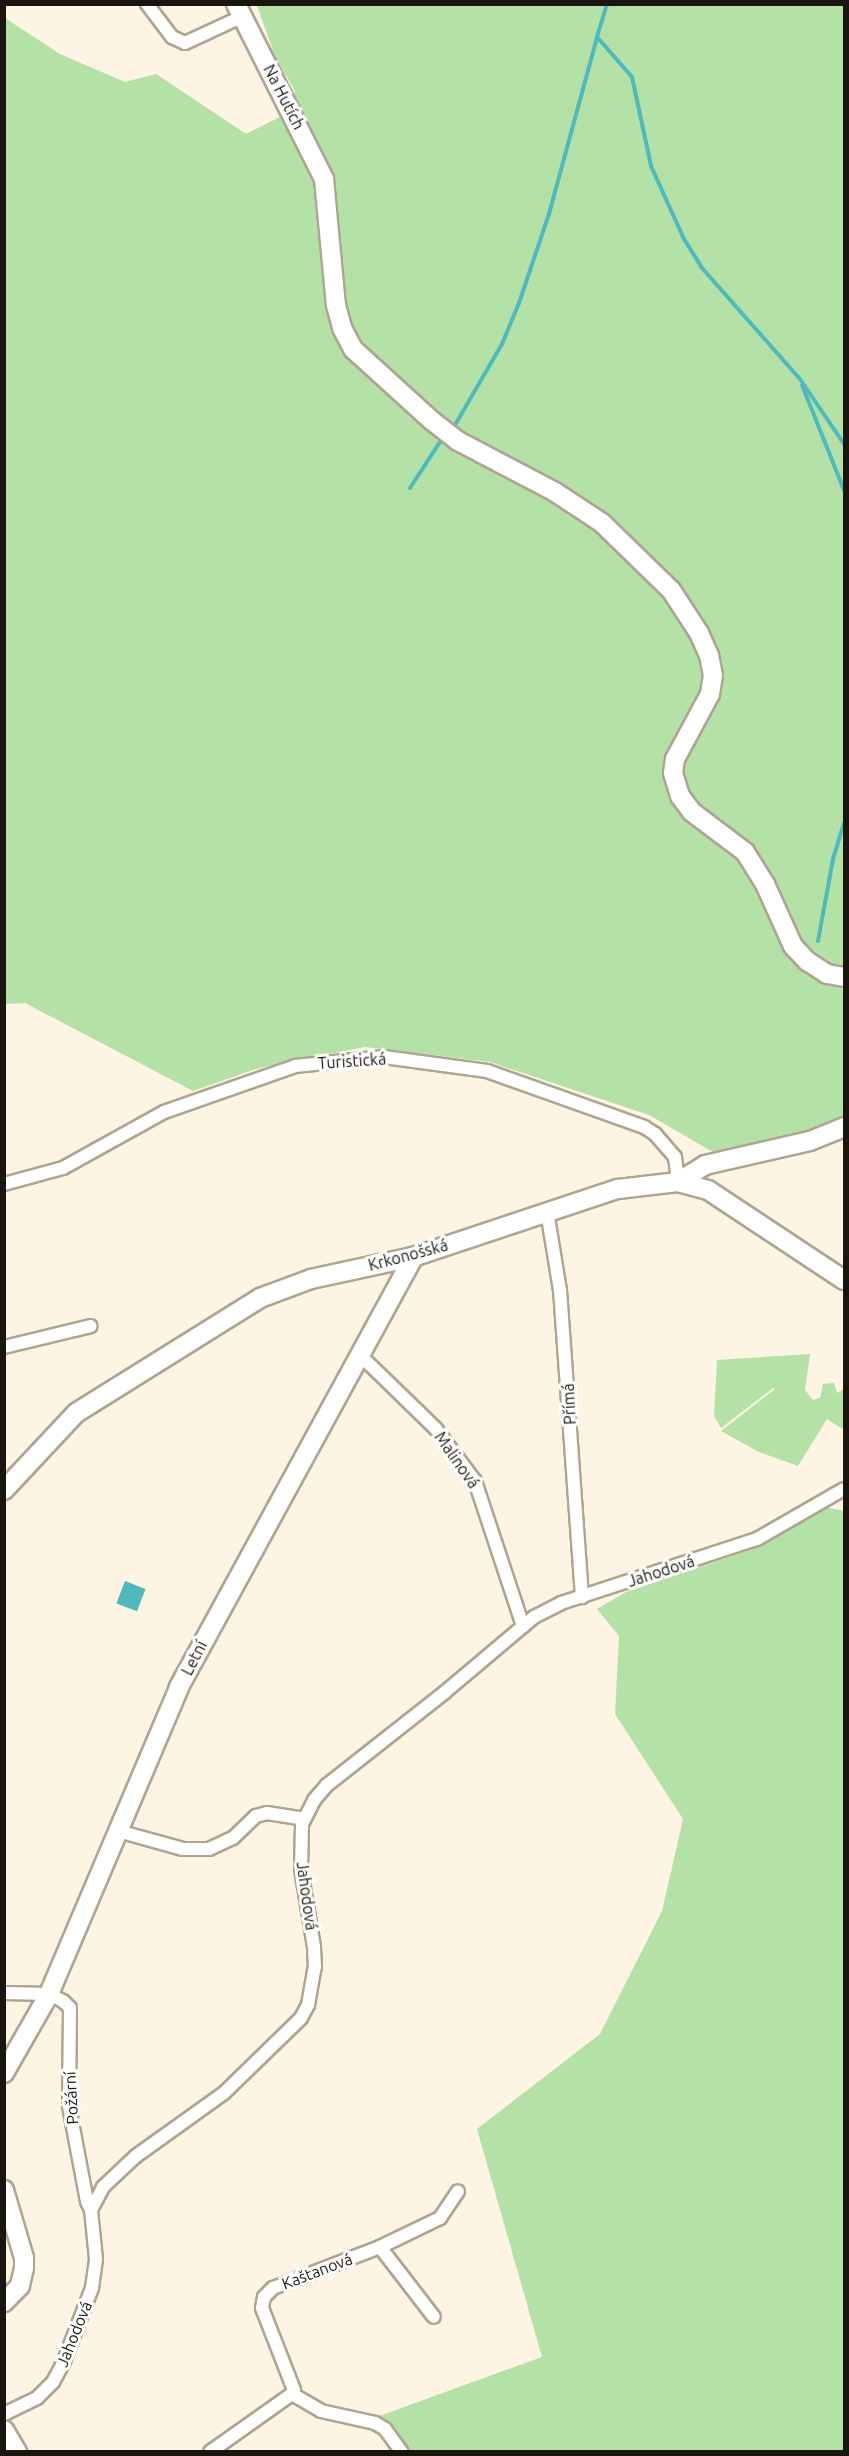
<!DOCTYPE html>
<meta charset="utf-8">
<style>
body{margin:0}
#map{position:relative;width:849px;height:2456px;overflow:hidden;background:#fdf4e4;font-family:Ubuntu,sans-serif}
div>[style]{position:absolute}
.green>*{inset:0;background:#b4e1a5}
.water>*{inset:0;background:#4fbabd;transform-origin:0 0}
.stream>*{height:4px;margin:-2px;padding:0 2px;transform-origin:2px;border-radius:2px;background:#4fbabd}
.roads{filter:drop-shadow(2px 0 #afa492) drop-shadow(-2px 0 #afa492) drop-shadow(0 2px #afa492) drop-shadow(0 -2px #afa492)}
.street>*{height:12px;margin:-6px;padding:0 6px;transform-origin:6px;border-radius:6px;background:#fff}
.secondary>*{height:18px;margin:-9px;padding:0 9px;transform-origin:9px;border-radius:9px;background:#fff}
span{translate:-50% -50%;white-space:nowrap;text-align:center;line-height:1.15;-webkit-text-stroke:6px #fff;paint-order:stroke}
.street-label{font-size:16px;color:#1a160f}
.frame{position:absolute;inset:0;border:6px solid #1a160f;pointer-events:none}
</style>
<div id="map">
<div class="green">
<div style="clip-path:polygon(257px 5px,844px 5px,844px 1137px,810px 1136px,718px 1155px,649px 1115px,490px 1062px,365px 1047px,259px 1068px,193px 1091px,25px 1003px,5px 1004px,5px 18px,60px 54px,125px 82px,156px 74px,246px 134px,284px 115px,295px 91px,275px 57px)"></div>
<div style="clip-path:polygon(810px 1354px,805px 1390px,813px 1400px,820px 1398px,823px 1384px,834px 1383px,837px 1393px,844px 1389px,844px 1430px,827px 1419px,798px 1466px,759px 1452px,721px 1431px,775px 1389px,773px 1388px,721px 1428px,714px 1416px,717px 1360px)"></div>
<div style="clip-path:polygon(825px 1507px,844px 1511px,844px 2451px,409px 2451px,392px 2428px,374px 2418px,542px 2357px,477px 2129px,600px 2034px,662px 1911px,683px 1819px,615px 1714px,619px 1636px,597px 1609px,626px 1592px,762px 1546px)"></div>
</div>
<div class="water">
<div style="left:125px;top:1581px;width:22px;height:24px;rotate:21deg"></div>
</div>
<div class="stream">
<div style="left:607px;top:4px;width:34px;rotate:107deg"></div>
<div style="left:597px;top:37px;width:53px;rotate:48.8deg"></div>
<div style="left:632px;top:77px;width:91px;rotate:77.9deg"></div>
<div style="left:651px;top:166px;width:80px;rotate:65.7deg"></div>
<div style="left:684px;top:239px;width:34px;rotate:58deg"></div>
<div style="left:702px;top:268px;width:148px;rotate:48.6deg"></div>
<div style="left:800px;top:379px;width:78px;rotate:55.9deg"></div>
<div style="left:802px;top:385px;width:113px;rotate:68.2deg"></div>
<div style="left:455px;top:425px;width:94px;rotate:-59.9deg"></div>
<div style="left:502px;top:344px;width:44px;rotate:-67.5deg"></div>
<div style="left:519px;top:303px;width:94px;rotate:-71.4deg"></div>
<div style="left:549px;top:214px;width:183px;rotate:-74.8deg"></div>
<div style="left:410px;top:488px;width:59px;rotate:-56.9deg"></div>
<div style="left:818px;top:941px;width:83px;rotate:-79.6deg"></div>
<div style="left:833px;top:859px;width:37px;rotate:-73deg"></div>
</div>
<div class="roads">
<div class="street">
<div style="left:147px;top:4px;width:41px;rotate:52.9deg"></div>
<div style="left:172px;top:37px;width:14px;rotate:25deg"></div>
<div style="left:185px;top:43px;width:62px;rotate:-24.9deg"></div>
<div style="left:4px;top:1184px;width:61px;rotate:-15.2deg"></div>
<div style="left:63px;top:1168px;width:115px;rotate:-29deg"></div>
<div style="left:164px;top:1112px;width:139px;rotate:-19.3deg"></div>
<div style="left:295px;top:1066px;width:89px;rotate:-5.8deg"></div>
<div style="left:384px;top:1057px;width:104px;rotate:7.7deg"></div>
<div style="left:487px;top:1071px;width:167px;rotate:19.6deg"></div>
<div style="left:644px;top:1127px;width:13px;rotate:32deg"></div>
<div style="left:655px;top:1134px;width:30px;rotate:49deg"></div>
<div style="left:675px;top:1157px;width:25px;rotate:83deg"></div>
<div style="left:547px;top:1211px;width:80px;rotate:80.7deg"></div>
<div style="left:560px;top:1290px;width:308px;rotate:85.9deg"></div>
<div style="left:4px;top:1347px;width:89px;rotate:-13.6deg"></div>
<div style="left:360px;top:1355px;width:106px;rotate:44.2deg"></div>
<div style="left:436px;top:1429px;width:65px;rotate:53.1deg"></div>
<div style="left:475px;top:1481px;width:153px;rotate:71.7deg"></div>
<div style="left:118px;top:1831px;width:67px;rotate:15.5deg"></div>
<div style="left:183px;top:1849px;width:26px"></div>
<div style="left:209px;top:1849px;width:26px;rotate:-25deg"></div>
<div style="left:233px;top:1838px;width:32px;rotate:-44deg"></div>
<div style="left:256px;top:1816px;width:11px;rotate:-15deg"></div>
<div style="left:267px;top:1813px;width:37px;rotate:9deg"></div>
<div style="left:4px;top:1993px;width:45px;rotate:1.3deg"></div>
<div style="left:49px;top:1994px;width:16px;rotate:27deg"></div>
<div style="left:63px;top:2001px;width:10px;rotate:45deg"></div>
<div style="left:70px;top:2008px;width:98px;rotate:90.6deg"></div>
<div style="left:69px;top:2106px;width:97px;rotate:79.3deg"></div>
<div style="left:87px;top:2201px;width:10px;rotate:66deg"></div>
<div style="left:380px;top:2247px;width:67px;rotate:-25.8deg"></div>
<div style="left:440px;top:2218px;width:32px;rotate:-56deg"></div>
<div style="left:292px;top:2394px;width:34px;rotate:30deg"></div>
<div style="left:321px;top:2411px;width:55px;rotate:12.5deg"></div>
<div style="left:375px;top:2423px;width:12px;rotate:31deg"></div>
<div style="left:385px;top:2429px;width:29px;rotate:54deg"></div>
<div style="left:4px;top:2414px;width:37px;rotate:-26deg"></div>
<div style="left:37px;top:2398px;width:23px;rotate:-45deg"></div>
<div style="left:53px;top:2382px;width:24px;rotate:-62deg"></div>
<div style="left:64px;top:2361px;width:78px;rotate:-69deg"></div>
<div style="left:92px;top:2288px;width:29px;rotate:-82deg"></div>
<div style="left:96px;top:2259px;width:49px;rotate:-95.8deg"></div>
<div style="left:91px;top:2210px;width:26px;rotate:-62deg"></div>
<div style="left:103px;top:2187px;width:45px;rotate:-43.2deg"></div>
<div style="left:136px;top:2156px;width:108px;rotate:-35.6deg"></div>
<div style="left:224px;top:2093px;width:107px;rotate:-44.2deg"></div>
<div style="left:301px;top:2018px;width:15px;rotate:-62deg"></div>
<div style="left:308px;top:2005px;width:39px;rotate:-80deg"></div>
<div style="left:315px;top:1967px;width:20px;rotate:-93deg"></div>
<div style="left:314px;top:1947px;width:79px;rotate:-99.5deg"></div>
<div style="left:301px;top:1869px;width:45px;rotate:-88.7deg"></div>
<div style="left:302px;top:1824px;width:27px;rotate:-63deg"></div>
<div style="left:314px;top:1800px;width:20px;rotate:-49deg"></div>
<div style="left:327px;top:1785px;width:150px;rotate:-38.2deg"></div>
<div style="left:445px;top:1692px;width:116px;rotate:-40.1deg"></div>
<div style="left:534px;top:1617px;width:30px;rotate:-27deg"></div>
<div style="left:561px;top:1603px;width:206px;rotate:-18.1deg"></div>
<div style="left:757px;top:1539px;width:100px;rotate:-29.9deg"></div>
<div style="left:210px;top:2452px;width:100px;rotate:-35.3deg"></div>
<div style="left:292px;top:2394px;width:4px;rotate:-63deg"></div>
<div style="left:294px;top:2390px;width:88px;rotate:-111.3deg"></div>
<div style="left:262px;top:2308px;width:11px;rotate:-80deg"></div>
<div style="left:264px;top:2297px;width:13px;rotate:-45deg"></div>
<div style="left:273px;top:2288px;width:115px;rotate:-21deg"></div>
<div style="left:380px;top:2247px;width:88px;rotate:52.4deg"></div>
</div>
<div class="secondary">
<div style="left:236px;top:4px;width:196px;rotate:63.3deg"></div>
<div style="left:324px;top:179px;width:127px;rotate:84.6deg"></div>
<div style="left:336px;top:305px;width:24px;rotate:75deg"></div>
<div style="left:342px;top:328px;width:24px;rotate:62deg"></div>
<div style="left:353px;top:349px;width:105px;rotate:42.3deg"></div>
<div style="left:431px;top:420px;width:34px;rotate:38deg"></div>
<div style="left:458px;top:441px;width:110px;rotate:27.7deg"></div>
<div style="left:555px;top:492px;width:56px;rotate:33.4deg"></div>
<div style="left:602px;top:523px;width:96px;rotate:44.2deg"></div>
<div style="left:671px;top:590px;width:51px;rotate:56.9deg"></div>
<div style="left:699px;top:633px;width:24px;rotate:66deg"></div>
<div style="left:709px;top:655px;width:20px;rotate:79deg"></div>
<div style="left:713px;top:675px;width:19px;rotate:99deg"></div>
<div style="left:710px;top:694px;width:74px;rotate:118.3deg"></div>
<div style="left:675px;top:759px;width:14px;rotate:98deg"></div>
<div style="left:673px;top:773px;width:24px;rotate:73deg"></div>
<div style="left:680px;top:796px;width:20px;rotate:53deg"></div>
<div style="left:692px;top:812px;width:66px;rotate:37deg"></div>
<div style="left:745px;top:852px;width:38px;rotate:58deg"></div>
<div style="left:765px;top:884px;width:68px;rotate:65.7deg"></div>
<div style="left:793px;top:946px;width:21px;rotate:47deg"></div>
<div style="left:807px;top:961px;width:24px;rotate:33deg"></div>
<div style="left:827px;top:974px;width:17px;rotate:10deg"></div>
<div style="left:678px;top:1182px;width:32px;rotate:-32deg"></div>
<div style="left:705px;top:1165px;width:108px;rotate:-12.9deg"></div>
<div style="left:810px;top:1141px;width:37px;rotate:-22deg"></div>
<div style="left:4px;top:1490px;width:105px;rotate:-46.9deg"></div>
<div style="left:76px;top:1413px;width:217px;rotate:-32deg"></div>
<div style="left:260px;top:1298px;width:54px;rotate:-20.4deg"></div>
<div style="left:311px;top:1279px;width:104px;rotate:-12.2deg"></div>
<div style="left:413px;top:1257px;width:216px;rotate:-18.4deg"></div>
<div style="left:618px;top:1189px;width:60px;rotate:-6.7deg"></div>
<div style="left:678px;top:1182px;width:31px;rotate:15deg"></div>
<div style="left:708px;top:1190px;width:163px;rotate:33.5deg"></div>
<div style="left:4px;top:2073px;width:91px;rotate:-60.3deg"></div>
<div style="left:49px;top:1994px;width:333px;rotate:-67deg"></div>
<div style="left:179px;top:1687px;width:490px;rotate:-61.4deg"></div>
<div style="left:4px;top:2190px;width:71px;rotate:73.6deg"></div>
<div style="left:24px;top:2258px;width:10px;rotate:90deg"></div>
<div style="left:24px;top:2268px;width:18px;rotate:103deg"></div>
<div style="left:20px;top:2286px;width:23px;rotate:135deg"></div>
<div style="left:4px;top:2430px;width:26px;rotate:59deg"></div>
</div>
</div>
<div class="street-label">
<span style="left:284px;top:97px;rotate:63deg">Na Hutích</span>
<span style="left:352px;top:1061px;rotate:-4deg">Turistická</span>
<span style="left:408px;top:1255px;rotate:-15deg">Krkonošská</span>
<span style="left:569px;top:1404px;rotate:-93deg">Přímá</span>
<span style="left:457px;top:1460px;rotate:55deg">Malinová</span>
<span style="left:661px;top:1571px;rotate:-18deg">Jahodová</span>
<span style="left:194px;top:1658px;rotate:-63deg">Letní</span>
<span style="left:307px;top:1896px;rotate:82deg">Jahodová</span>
<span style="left:71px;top:2098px;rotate:-93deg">Požární</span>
<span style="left:317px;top:2271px;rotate:-21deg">Kaštanová</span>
<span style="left:74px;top:2334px;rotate:-68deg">Jahodová</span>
</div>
<div class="frame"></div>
</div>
